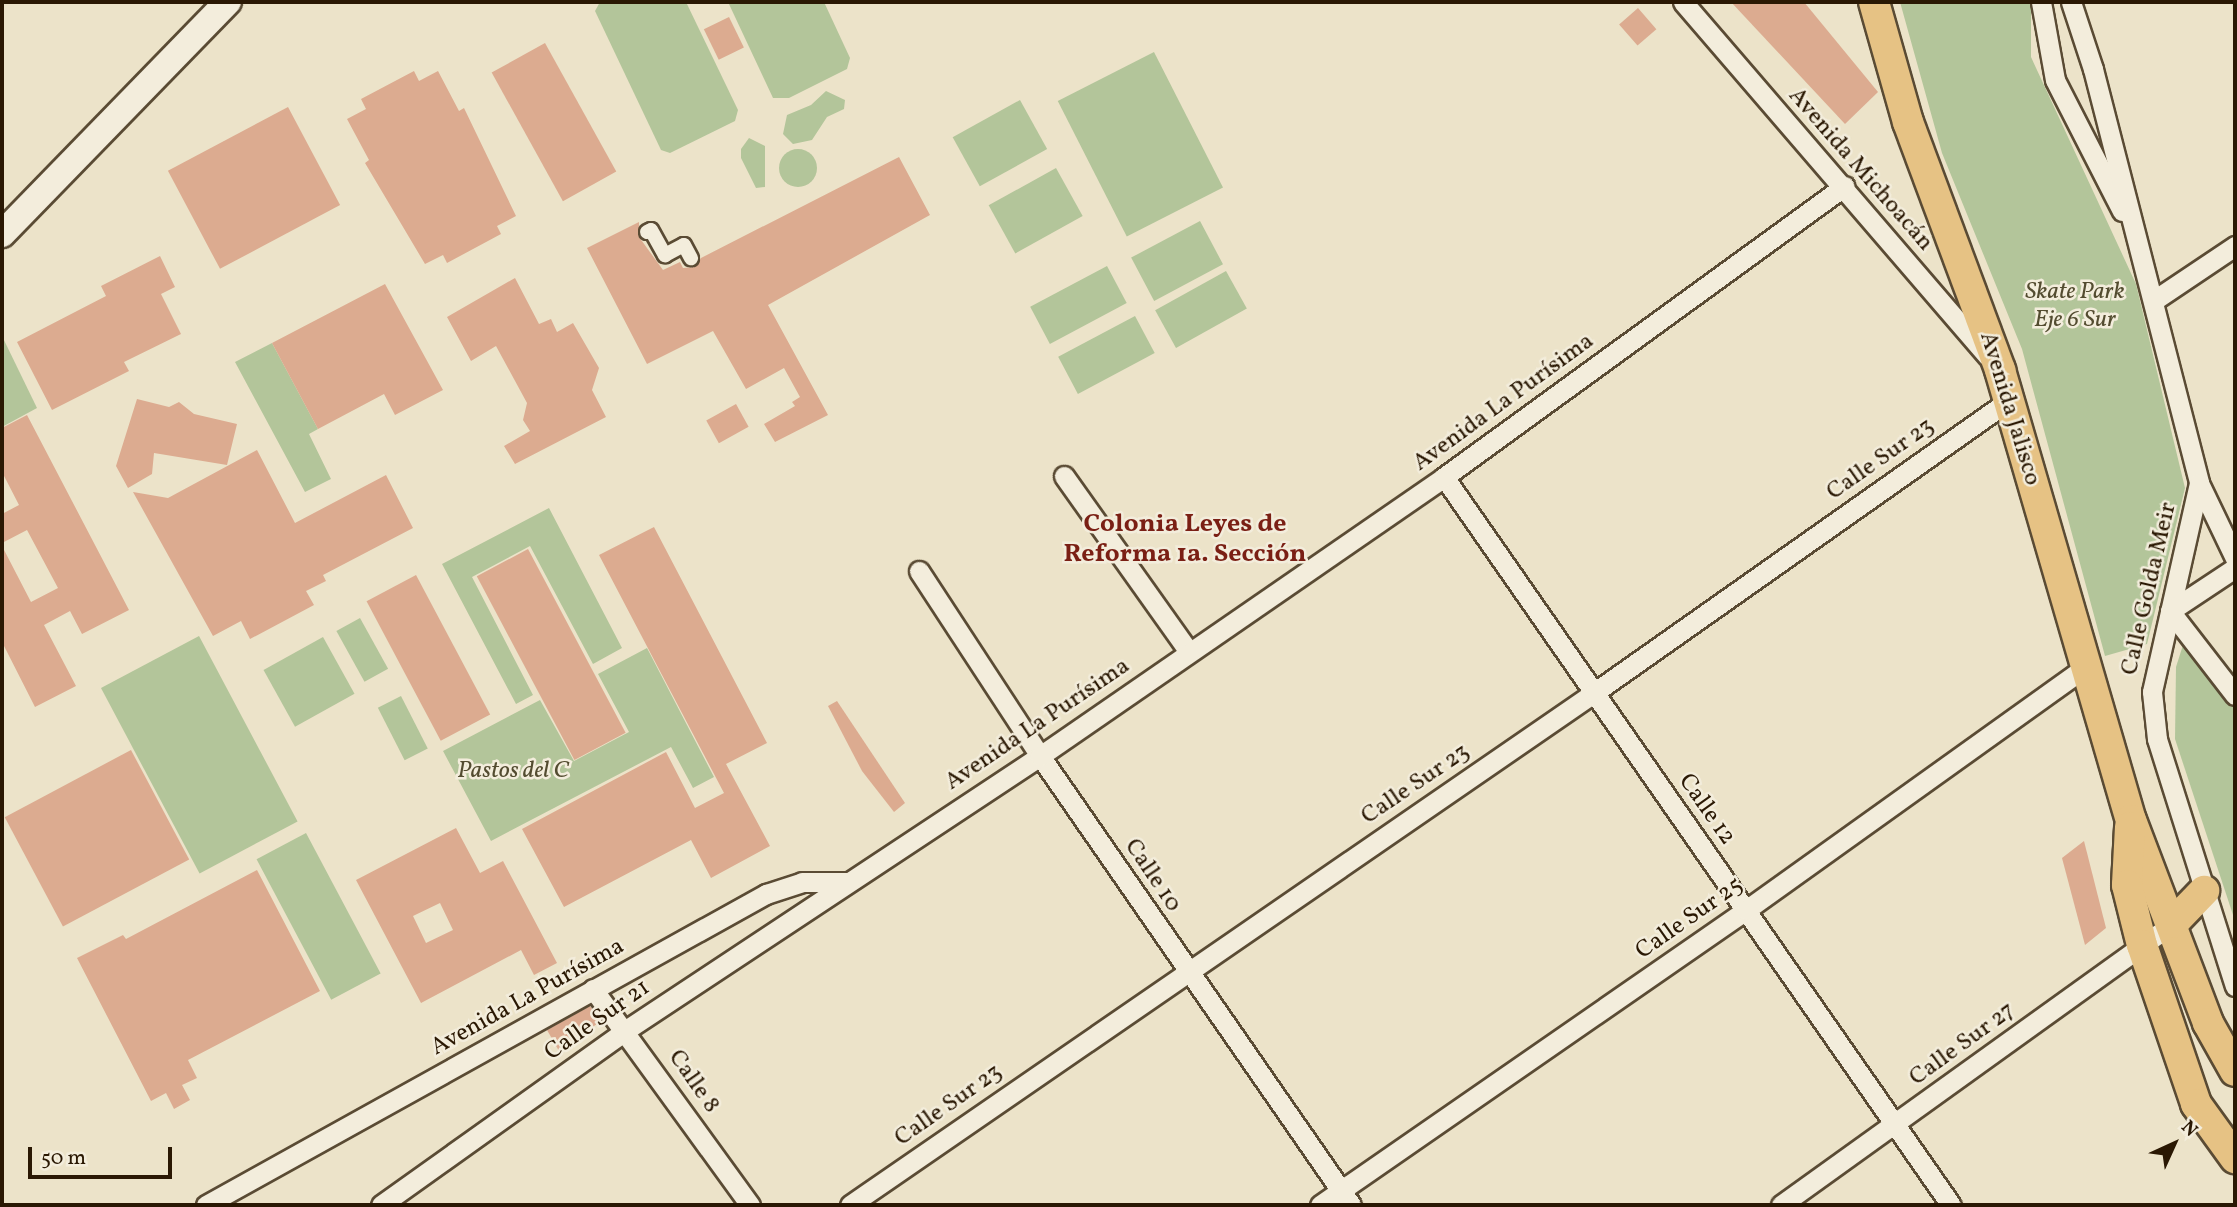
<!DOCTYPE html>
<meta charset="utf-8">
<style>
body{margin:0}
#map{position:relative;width:2237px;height:1207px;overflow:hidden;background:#ece3c9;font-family:Vollkorn,serif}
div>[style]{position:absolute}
.green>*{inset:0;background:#b3c59a;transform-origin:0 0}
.round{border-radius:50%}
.building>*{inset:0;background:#dcab90;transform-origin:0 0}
.roads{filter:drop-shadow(2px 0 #5a4b34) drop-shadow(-2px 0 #5a4b34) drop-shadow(0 2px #5a4b34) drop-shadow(0 -2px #5a4b34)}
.pedestrian>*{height:14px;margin:-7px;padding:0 7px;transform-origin:7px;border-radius:7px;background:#f3eddc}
.minor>*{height:19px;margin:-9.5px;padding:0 9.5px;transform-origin:9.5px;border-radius:9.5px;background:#f3eddc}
.secondary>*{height:26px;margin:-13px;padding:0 13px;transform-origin:13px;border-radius:13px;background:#f3eddc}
.primary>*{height:30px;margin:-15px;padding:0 15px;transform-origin:15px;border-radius:15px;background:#e6c284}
span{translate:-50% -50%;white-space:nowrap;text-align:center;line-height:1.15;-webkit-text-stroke:5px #f3eddc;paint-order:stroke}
.street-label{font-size:24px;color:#2a1803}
.park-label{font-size:24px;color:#534c30;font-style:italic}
.neighbourhood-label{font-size:26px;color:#7a1f14;font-weight:700}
.frame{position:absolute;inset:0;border:4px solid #2a1803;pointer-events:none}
.north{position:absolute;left:2139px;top:1109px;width:70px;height:70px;-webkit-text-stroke:5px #f3eddc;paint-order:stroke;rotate:45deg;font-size:19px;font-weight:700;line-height:28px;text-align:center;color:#2a1803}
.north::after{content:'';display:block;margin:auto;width:24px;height:32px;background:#2a1803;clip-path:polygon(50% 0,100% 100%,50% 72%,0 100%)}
.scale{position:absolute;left:28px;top:1147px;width:144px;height:32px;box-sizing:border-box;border:4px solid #2a1803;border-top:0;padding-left:9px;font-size:21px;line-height:24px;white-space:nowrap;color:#2a1803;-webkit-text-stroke:5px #f3eddc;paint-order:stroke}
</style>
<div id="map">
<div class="green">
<div style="clip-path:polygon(600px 2px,686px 2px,738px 110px,735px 121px,670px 153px,661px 150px,595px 11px)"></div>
<div style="clip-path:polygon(728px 2px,824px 2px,850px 58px,847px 69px,789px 98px,773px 98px)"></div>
<div style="clip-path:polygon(1900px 2px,2031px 2px,2031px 57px,2136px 284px,2185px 488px,2147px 644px,2105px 656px,2022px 349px,1942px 153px)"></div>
<div style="left:1154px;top:52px;width:152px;height:108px;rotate:63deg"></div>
<div style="clip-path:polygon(826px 91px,845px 100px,844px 109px,827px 117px,812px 140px,793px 144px,783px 134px,787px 115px,811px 105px)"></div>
<div style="left:1020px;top:100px;width:56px;height:77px;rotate:61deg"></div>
<div style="clip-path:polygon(749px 138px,765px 146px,765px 187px,756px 188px,741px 158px,741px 149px)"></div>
<div class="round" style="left:779px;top:149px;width:38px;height:38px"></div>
<div style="left:1056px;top:168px;width:55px;height:77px;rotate:61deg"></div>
<div style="left:1200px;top:221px;width:49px;height:78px;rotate:62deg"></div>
<div style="left:1107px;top:266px;width:42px;height:87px;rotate:62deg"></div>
<div style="left:1226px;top:271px;width:43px;height:81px;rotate:61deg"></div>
<div style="left:1135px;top:316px;width:42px;height:87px;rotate:62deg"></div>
<div style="clip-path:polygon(2px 336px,37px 408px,2px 427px)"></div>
<div style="clip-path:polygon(272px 343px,318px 429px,309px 434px,331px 479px,305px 492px,235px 362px)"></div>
<div style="clip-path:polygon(549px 508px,622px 648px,593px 664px,530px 546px,472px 577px,533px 695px,516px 704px,442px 564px)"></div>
<div style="left:360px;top:618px;width:58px;height:27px;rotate:61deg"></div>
<div style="left:199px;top:636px;width:210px;height:111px;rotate:62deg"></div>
<div style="left:323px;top:637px;width:65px;height:68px;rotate:61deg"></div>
<div style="clip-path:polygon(2183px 645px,2206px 662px,2235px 700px,2235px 921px,2175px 739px,2176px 667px)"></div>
<div style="clip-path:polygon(647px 648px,714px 777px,693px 788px,671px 747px,491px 841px,443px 751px,540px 700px,574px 761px,629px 732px,598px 674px)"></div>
<div style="left:401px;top:696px;width:59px;height:26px;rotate:63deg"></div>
<div style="left:306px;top:833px;width:159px;height:56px;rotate:62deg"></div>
</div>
<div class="building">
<div style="clip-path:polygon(1731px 2px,1804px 2px,1878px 92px,1845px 124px)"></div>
<div style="left:1638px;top:8px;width:28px;height:25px;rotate:49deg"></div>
<div style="left:729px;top:17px;width:34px;height:28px;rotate:64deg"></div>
<div style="left:545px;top:43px;width:147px;height:61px;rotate:61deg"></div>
<div style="clip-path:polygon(414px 71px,419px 81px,438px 71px,459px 111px,464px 108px,516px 216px,497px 226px,501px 234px,447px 263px,443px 255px,425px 264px,365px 163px,369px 160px,347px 119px,366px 109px,361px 99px)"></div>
<div style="left:288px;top:107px;width:111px;height:136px;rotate:62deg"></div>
<div style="clip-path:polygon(899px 157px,930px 215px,768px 305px,828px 415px,775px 442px,764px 424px,795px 406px,792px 402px,800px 397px,784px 368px,746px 389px,713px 331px,647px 364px,587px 248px,639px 222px,639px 237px,663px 270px,680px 262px,683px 268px,695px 267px,701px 258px)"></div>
<div style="clip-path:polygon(160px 256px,175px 287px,161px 294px,181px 334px,124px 362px,129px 371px,52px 410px,17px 342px,106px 296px,101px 286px)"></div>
<div style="clip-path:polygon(515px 278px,539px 324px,551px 319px,557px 332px,573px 323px,599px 368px,592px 390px,606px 417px,515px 464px,504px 446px,530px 431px,523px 420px,527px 403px,496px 346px,471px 361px,447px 317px)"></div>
<div style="clip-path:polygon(385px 284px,443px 390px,395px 415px,384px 394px,318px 429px,272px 343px)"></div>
<div style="clip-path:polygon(137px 399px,169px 407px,179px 402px,194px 414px,237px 424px,227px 465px,154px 453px,152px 474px,128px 488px,116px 466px)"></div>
<div style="left:736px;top:404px;width:26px;height:34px;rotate:61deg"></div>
<div style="clip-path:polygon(27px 415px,129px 610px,82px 634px,70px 611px,44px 625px,76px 686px,35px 707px,2px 642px,2px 546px,31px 602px,58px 588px,27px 530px,2px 543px,2px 514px,19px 505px,2px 472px,2px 428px)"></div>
<div style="clip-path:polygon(257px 450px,295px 523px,386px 475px,413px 528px,323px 575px,326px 581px,306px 591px,314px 605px,250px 639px,241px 621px,213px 636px,133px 492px,168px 498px)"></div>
<div style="clip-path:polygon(654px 527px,767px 743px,726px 764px,770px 846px,711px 878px,691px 840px,564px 907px,522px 829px,666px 752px,695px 808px,724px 793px,599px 555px)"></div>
<div style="left:528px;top:549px;width:208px;height:58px;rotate:62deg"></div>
<div style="left:416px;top:575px;width:158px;height:56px;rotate:62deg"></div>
<div style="clip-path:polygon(837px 701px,905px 803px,894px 812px,862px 771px,828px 706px)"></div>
<div style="left:131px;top:750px;width:124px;height:143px;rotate:62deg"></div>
<div style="clip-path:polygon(evenodd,456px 828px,480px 873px,503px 861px,557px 963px,534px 975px,521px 950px,421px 1003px,356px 880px,456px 828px,440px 903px,453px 930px,426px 943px,413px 916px,440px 903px)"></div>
<div style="clip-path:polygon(2084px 841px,2106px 928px,2085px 945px,2062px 858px)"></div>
<div style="clip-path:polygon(257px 870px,320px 991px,188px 1060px,197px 1078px,182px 1085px,190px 1100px,174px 1109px,166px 1093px,151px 1101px,77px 958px,123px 935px,126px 939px)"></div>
<div style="clip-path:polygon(590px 1006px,601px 1021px,559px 1051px,547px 1030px)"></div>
</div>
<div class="roads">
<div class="pedestrian">
<div style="left:647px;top:232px;width:4px;rotate:-27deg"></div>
<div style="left:651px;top:230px;width:29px;rotate:61deg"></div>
<div style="left:665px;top:255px;width:21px;rotate:-28deg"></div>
<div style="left:684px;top:245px;width:15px;rotate:62deg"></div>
</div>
<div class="minor">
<div style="left:1683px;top:2px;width:467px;rotate:49.3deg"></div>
<div style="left:2041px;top:2px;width:79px;rotate:79.8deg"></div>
<div style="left:2055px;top:80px;width:147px;rotate:62.9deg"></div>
<div style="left:2071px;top:2px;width:71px;rotate:71.8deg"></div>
<div style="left:2093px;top:69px;width:427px;rotate:75.6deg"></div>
<div style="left:2199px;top:483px;width:214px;rotate:102.7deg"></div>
<div style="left:2152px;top:692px;width:47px;rotate:83.9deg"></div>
<div style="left:2157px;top:739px;width:259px;rotate:72.5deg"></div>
<div style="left:2153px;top:301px;width:99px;rotate:-33.9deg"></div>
<div style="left:1064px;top:476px;width:216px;rotate:54.6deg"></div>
<div style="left:1444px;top:477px;width:887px;rotate:55.15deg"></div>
<div style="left:2199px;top:483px;width:83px;rotate:64.4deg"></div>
<div style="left:919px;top:571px;width:221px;rotate:56.8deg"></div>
<div style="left:1040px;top:756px;width:546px;rotate:55.29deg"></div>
<div style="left:2170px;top:611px;width:106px;rotate:52.3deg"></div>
<div style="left:2170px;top:611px;width:78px;rotate:-33.5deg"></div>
<div style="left:593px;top:989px;width:267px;rotate:54deg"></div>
<div style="left:206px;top:1205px;width:641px;rotate:-29.05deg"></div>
<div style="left:766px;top:894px;width:38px;rotate:-18deg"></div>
<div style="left:802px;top:882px;width:45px"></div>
<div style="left:381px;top:1205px;width:301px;rotate:-35.5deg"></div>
<div style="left:626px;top:1030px;width:496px;rotate:-33.5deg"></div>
<div style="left:1040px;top:756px;width:491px;rotate:-34.6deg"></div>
<div style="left:1444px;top:477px;width:495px;rotate:-36deg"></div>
<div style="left:850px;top:1205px;width:905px;rotate:-34.55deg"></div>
<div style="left:1595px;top:692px;width:505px;rotate:-35.17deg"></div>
<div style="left:1320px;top:1205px;width:518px;rotate:-34.7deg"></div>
<div style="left:1746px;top:910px;width:417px;rotate:-35.6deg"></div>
<div style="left:1781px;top:1205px;width:483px;rotate:-35.7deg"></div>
</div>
<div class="secondary">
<div style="left:2px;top:234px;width:324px;rotate:-45.8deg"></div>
</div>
<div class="primary">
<div style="left:1874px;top:2px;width:125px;rotate:74.2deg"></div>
<div style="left:1908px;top:122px;width:265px;rotate:69.6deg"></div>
<div style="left:2000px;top:370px;width:469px;rotate:73.8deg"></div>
<div style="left:2131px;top:820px;width:217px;rotate:69.2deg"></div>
<div style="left:2208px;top:1023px;width:55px;rotate:60.6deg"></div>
<div style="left:2130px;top:827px;width:58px;rotate:93deg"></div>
<div style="left:2127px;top:885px;width:62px;rotate:76deg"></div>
<div style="left:2142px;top:945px;width:168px;rotate:71.2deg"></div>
<div style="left:2196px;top:1104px;width:67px;rotate:54.2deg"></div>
<div style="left:2173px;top:923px;width:45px;rotate:-45.9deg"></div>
</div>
</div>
<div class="street-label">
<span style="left:1860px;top:170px;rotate:49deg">Avenida Michoacán</span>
<span style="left:1504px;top:403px;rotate:-36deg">Avenida La Purísima</span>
<span style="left:2009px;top:409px;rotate:73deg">Avenida Jalisco</span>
<span style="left:1881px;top:460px;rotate:-35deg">Calle Sur 23</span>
<span style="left:2150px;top:589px;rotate:-77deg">Calle Golda Meir</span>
<span style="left:1038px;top:725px;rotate:-34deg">Avenida La Purísima</span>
<span style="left:1416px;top:785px;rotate:-34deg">Calle Sur 23</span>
<span style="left:1706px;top:810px;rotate:55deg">Calle 12</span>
<span style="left:1152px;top:876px;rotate:56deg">Calle 10</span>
<span style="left:1690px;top:919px;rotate:-35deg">Calle Sur 25</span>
<span style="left:528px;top:998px;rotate:-29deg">Avenida La Purísima</span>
<span style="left:598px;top:1021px;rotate:-35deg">Calle Sur 21</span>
<span style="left:1963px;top:1045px;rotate:-36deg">Calle Sur 27</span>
<span style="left:693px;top:1082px;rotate:55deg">Calle 8</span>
<span style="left:949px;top:1106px;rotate:-35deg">Calle Sur 23</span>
</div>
<div class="park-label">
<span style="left:2075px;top:307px">Skate Park<br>Eje 6 Sur</span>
<span style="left:513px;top:772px">Pastos del C</span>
</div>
<div class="neighbourhood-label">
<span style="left:1185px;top:540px">Colonia Leyes de<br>Reforma 1a. Sección</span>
</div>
<div class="frame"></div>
<div class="north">N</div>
<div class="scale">50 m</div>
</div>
